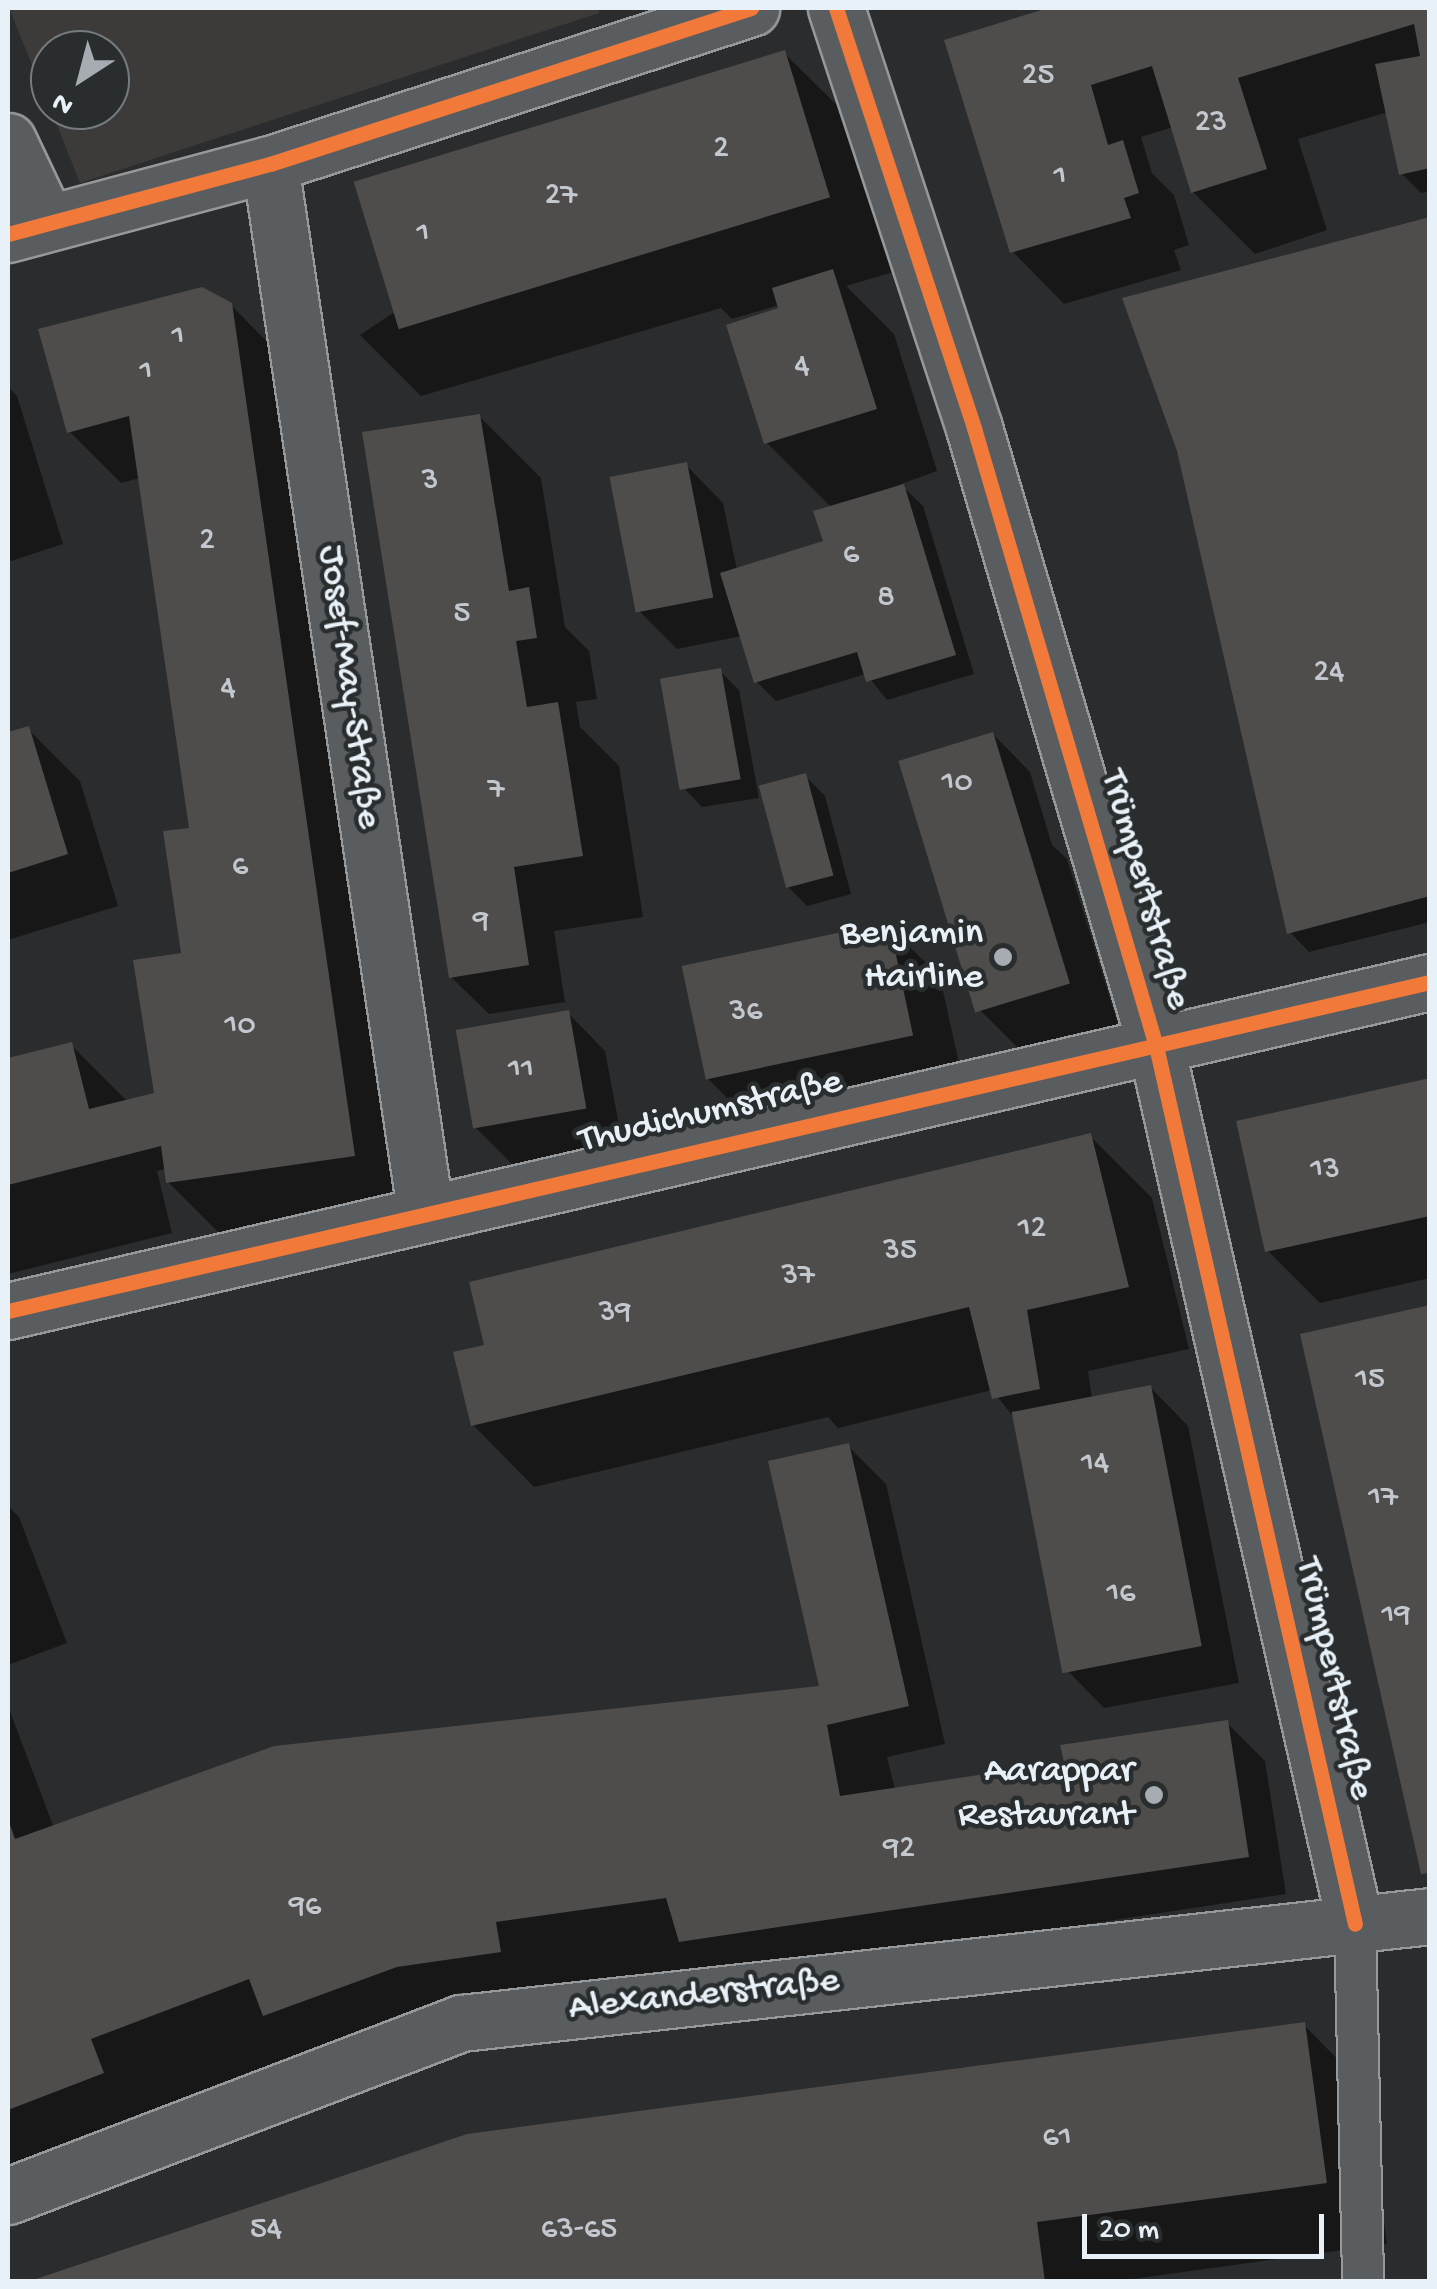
<!DOCTYPE html>
<meta charset="utf-8">
<style>
body{margin:0}
#map{position:relative;width:1437px;height:2289px;overflow:hidden;background:#2b2c2d;font-family:"Gochi Hand",sans-serif}
div>[style]{position:absolute}
.built>*{inset:0;background:#3d3b3a}
.shadow>*{inset:0;background:#0007}
.building>*{inset:0;background:#4f4c4c;transform-origin:0 0}
.roads{filter:drop-shadow(2px 0 #96989a) drop-shadow(-2px 0 #96989a) drop-shadow(0 2px #96989a) drop-shadow(0 -2px #96989a)}
.service>*{height:40px;margin:-20px;padding:0 20px;transform-origin:20px;border-radius:20px;background:#5a5d60}
.minor>*{height:55px;margin:-27.5px;padding:0 27.5px;transform-origin:27.5px;border-radius:27.5px;background:#5a5d60}
.secondary>*{height:55px;margin:-27.5px;padding:0 27.5px;transform-origin:27.5px;border-radius:27.5px;background:#5a5d60}
.cycleway>*{height:15px;margin:-7.5px;padding:0 7.5px;transform-origin:7.5px;border-radius:7.5px;background:#f17a3a}
.dots>*{width:28px;height:28px;translate:-50% -50%;box-sizing:border-box;border:5px solid #2a2d2e;border-radius:50%}
span{translate:-50% -50%;white-space:nowrap;text-align:center;line-height:1.15;-webkit-text-stroke:9px #2a2d2e;paint-order:stroke}
.number-label{font-size:32px;color:#c2c8cd}
.number-label span{-webkit-text-stroke-width:0}
.street-label{font-size:38px;color:#e8f1f8}
.poi-label{font-size:38px;color:#e8f1f8}
.right{translate:-100% -50%;text-align:right}
.frame{position:absolute;inset:0;border:10px solid #e8f1f8;pointer-events:none}
.north{position:absolute;left:30px;top:30px;width:100px;height:100px;box-sizing:border-box;background:#2a2d2e;border:2px solid #767b7f;border-radius:50%;rotate:216deg;font-size:28px;font-weight:700;line-height:40px;text-align:center;color:#e8f1f8}
.north::after{content:'';display:block;margin:auto;width:35px;height:45px;background:#a6acb1;clip-path:polygon(50% 0,100% 100%,50% 72%,0 100%)}
.scale{position:absolute;left:1082px;top:2214px;width:242px;height:45px;box-sizing:border-box;border:5px solid #e8f1f8;border-top:0;padding-left:12px;font-size:30px;line-height:35px;white-space:nowrap;color:#e8f1f8;-webkit-text-stroke:8px #2a2d2e;paint-order:stroke}
</style>
<div id="map">
<div class="built">
<div style="clip-path:polygon(9px 8px,597px 8px,599px 13px,80px 183px,51px 110px,110px 110px,110px 50px,50px 50px,50px 109px)"></div>
</div>
<div class="shadow">
<div style="clip-path:polygon(1056px 8px,1430px 8px,1430px 191px,1421px 193px,1401px 173px,1388px 112px,1298px 139px,1327px 230px,1255px 254px,1193px 192px,1173px 127px,1141px 137px,1152px 173px,1174px 195px,1189px 245px,1174px 250px,1181px 270px,1064px 304px,1013px 252px,947px 42px)"></div>
<div style="clip-path:polygon(784px 53px,857px 125px,900px 270px,846px 286px,894px 334px,937px 471px,852px 502px,903px 487px,923px 506px,974px 674px,887px 700px,866px 674px,776px 701px,756px 681px,742px 636px,677px 649px,639px 611px,686px 465px,723px 503px,737px 570px,826px 543px,832px 508px,766px 442px,789px 302px,732px 319px,721px 308px,421px 396px,360px 335px)"></div>
<div style="clip-path:polygon(1430px 220px,1430px 922px,1309px 952px,1290px 932px,1179px 450px)"></div>
<div style="clip-path:polygon(231px 305px,283px 358px,415px 1217px,230px 1244px,168px 1182px,166px 1169px,157px 1171px,172px 1233px,8px 1274px,8px 1061px,71px 1045px,128px 1102px,156px 1095px,184px 955px,192px 830px,140px 478px,121px 483px,69px 431px)"></div>
<div style="clip-path:polygon(8px 387px,17px 396px,63px 544px,8px 562px)"></div>
<div style="clip-path:polygon(479px 416px,541px 478px,565px 627px,589px 651px,597px 699px,576px 702px,580px 727px,619px 766px,643px 917px,554px 931px,565px 1002px,489px 1014px,451px 977px)"></div>
<div style="clip-path:polygon(720px 671px,739px 690px,759px 798px,702px 807px,683px 787px)"></div>
<div style="clip-path:polygon(28px 729px,80px 781px,118px 906px,8px 940px,8px 735px)"></div>
<div style="clip-path:polygon(993px 734px,1030px 772px,1052px 845px,1067px 859px,1121px 1034px,1031px 1061px,979px 1009px)"></div>
<div style="clip-path:polygon(805px 776px,825px 796px,851px 894px,807px 906px,788px 887px)"></div>
<div style="clip-path:polygon(888px 925px,940px 977px,964px 1086px,760px 1131px,708px 1079px)"></div>
<div style="clip-path:polygon(568px 1013px,605px 1051px,623px 1146px,514px 1166px,476px 1128px)"></div>
<div style="clip-path:polygon(1430px 1080px,1430px 1278px,1320px 1303px,1268px 1251px)"></div>
<div style="clip-path:polygon(1090px 1136px,1152px 1198px,1189px 1349px,1088px 1371px,1092px 1399px,1151px 1388px,1188px 1426px,1239px 1683px,1104px 1708px,1067px 1670px,1016px 1420px,992px 1390px,838px 1428px,828px 1417px,534px 1487px,473px 1425px,487px 1346px)"></div>
<div style="clip-path:polygon(848px 1446px,886px 1484px,945px 1744px,887px 1757px,895px 1790px,1067px 1764px,1227px 1723px,1265px 1761px,1286px 1894px,923px 1949px,470px 2038px,8px 2209px,8px 1706px,54px 1828px,822px 1688px)"></div>
<div style="clip-path:polygon(8px 1506px,19px 1517px,67px 1643px,8px 1665px)"></div>
<div style="clip-path:polygon(1304px 2025px,1365px 2087px,1387px 2244px,1111px 2282px,32px 2282px)"></div>
</div>
<div class="building">
<div style="clip-path:polygon(1048px 8px,1430px 8px,1430px 168px,1399px 175px,1375px 64px,1420px 56px,1414px 24px,1238px 78px,1267px 169px,1191px 193px,1152px 66px,1091px 85px,1108px 145px,1123px 140px,1139px 193px,1124px 198px,1131px 218px,1010px 253px,944px 40px)"></div>
<div style="left:785px;top:50px;width:154px;height:451px;rotate:73deg"></div>
<div style="clip-path:polygon(1430px 217px,1430px 896px,1287px 934px,1177px 451px,1122px 298px)"></div>
<div style="clip-path:polygon(833px 269px,877px 409px,764px 444px,726px 325px,778px 308px,772px 288px)"></div>
<div style="clip-path:polygon(202px 287px,232px 303px,355px 1156px,166px 1183px,161px 1146px,8px 1185px,8px 1058px,72px 1042px,89px 1109px,154px 1093px,133px 960px,181px 953px,163px 831px,189px 828px,129px 416px,67px 433px,38px 329px)"></div>
<div style="clip-path:polygon(480px 414px,509px 591px,529px 587px,537px 638px,516px 641px,527px 707px,558px 702px,583px 856px,514px 867px,529px 965px,449px 978px,362px 432px)"></div>
<div style="left:687px;top:462px;width:138px;height:79px;rotate:79deg"></div>
<div style="clip-path:polygon(904px 484px,956px 655px,866px 682px,857px 652px,754px 683px,720px 573px,823px 541px,813px 511px)"></div>
<div style="left:721px;top:668px;width:113px;height:62px;rotate:80deg"></div>
<div style="clip-path:polygon(29px 726px,68px 854px,8px 873px,8px 732px)"></div>
<div style="left:993px;top:732px;width:263px;height:99px;rotate:73deg"></div>
<div style="left:806px;top:773px;width:106px;height:49px;rotate:75deg"></div>
<div style="left:889px;top:922px;width:116px;height:212px;rotate:78deg"></div>
<div style="left:569px;top:1010px;width:100px;height:115px;rotate:80deg"></div>
<div style="clip-path:polygon(1430px 1078px,1430px 1216px,1265px 1252px,1236px 1121px)"></div>
<div style="clip-path:polygon(1091px 1133px,1129px 1287px,1027px 1310px,1040px 1389px,992px 1399px,969px 1307px,471px 1426px,453px 1352px,484px 1345px,469px 1282px)"></div>
<div style="clip-path:polygon(1430px 1305px,1430px 1873px,1421px 1874px,1300px 1334px)"></div>
<div style="left:1151px;top:1385px;width:266px;height:142px;rotate:79deg"></div>
<div style="clip-path:polygon(849px 1443px,909px 1706px,827px 1725px,840px 1796px,1064px 1762px,1060px 1745px,1228px 1720px,1249px 1857px,679px 1942px,666px 1898px,496px 1922px,501px 1952px,397px 1967px,263px 2016px,249px 1979px,91px 2039px,104px 2073px,8px 2110px,8px 1819px,15px 1839px,274px 1746px,819px 1686px,768px 1461px)"></div>
<div style="clip-path:polygon(1305px 2022px,1327px 2183px,1037px 2222px,1045px 2282px,27px 2282px,467px 2134px)"></div>
</div>
<div class="roads">
<div class="service">
<div style="left:1355px;top:1924px;width:358px;rotate:88.7deg"></div>
</div>
<div class="minor">
<div style="left:836px;top:8px;width:442px;rotate:71.8deg"></div>
<div style="left:974px;top:428px;width:644px;rotate:73.59deg"></div>
<div style="left:1156px;top:1046px;width:900px;rotate:77.23deg"></div>
<div style="left:8px;top:141px;width:89px;rotate:64.6deg"></div>
<div style="left:270px;top:164px;width:1057px;rotate:81.57deg"></div>
<div style="left:8px;top:234px;width:271px;rotate:-15deg"></div>
<div style="left:270px;top:164px;width:506px;rotate:-17.97deg"></div>
<div style="left:8px;top:2196px;width:485px;rotate:-20.9deg"></div>
<div style="left:461px;top:2023px;width:975px;rotate:-6.3deg"></div>
</div>
<div class="secondary">
<div style="left:8px;top:1311px;width:1460px;rotate:-13.03deg"></div>
</div>
</div>
<div class="cycleway">
<div style="left:836px;top:8px;width:442px;rotate:71.8deg"></div>
<div style="left:974px;top:428px;width:644px;rotate:73.59deg"></div>
<div style="left:1156px;top:1046px;width:900px;rotate:77.23deg"></div>
<div style="left:8px;top:234px;width:271px;rotate:-15deg"></div>
<div style="left:270px;top:164px;width:506px;rotate:-17.97deg"></div>
<div style="left:8px;top:1311px;width:1460px;rotate:-13.03deg"></div>
</div>
<div class="dots">
<div style="left:1003px;top:957px;background:#a6acb1"></div>
<div style="left:1154px;top:1795px;background:#a6acb1"></div>
</div>
<div class="number-label">
<span style="left:1038px;top:76px">25</span>
<span style="left:1211px;top:123px">23</span>
<span style="left:721px;top:149px">2</span>
<span style="left:1060px;top:177px">1</span>
<span style="left:561px;top:196px">27</span>
<span style="left:423px;top:234px">1</span>
<span style="left:178px;top:337px">1</span>
<span style="left:802px;top:367px">4</span>
<span style="left:146px;top:372px">1</span>
<span style="left:430px;top:481px">3</span>
<span style="left:207px;top:541px">2</span>
<span style="left:851px;top:555px">6</span>
<span style="left:886px;top:598px">8</span>
<span style="left:462px;top:614px">5</span>
<span style="left:1329px;top:673px">24</span>
<span style="left:228px;top:689px">4</span>
<span style="left:957px;top:783px">10</span>
<span style="left:496px;top:790px">7</span>
<span style="left:240px;top:867px">6</span>
<span style="left:481px;top:922px">9</span>
<span style="left:746px;top:1012px">36</span>
<span style="left:240px;top:1026px">10</span>
<span style="left:521px;top:1070px">11</span>
<span style="left:1325px;top:1170px">13</span>
<span style="left:1032px;top:1229px">12</span>
<span style="left:900px;top:1251px">35</span>
<span style="left:798px;top:1276px">37</span>
<span style="left:615px;top:1313px">39</span>
<span style="left:1370px;top:1380px">15</span>
<span style="left:1095px;top:1464px">14</span>
<span style="left:1383px;top:1498px">17</span>
<span style="left:1121px;top:1594px">16</span>
<span style="left:1396px;top:1616px">19</span>
<span style="left:899px;top:1849px">92</span>
<span style="left:305px;top:1907px">96</span>
<span style="left:1057px;top:2138px">61</span>
<span style="left:266px;top:2230px">54</span>
<span style="left:579px;top:2230px">63-65</span>
</div>
<div class="street-label">
<span style="left:348px;top:687px;rotate:82deg">Josef-May-Straße</span>
<span style="left:1144px;top:890px;rotate:74deg">Trümpertstraße</span>
<span style="left:711px;top:1113px;rotate:-13deg">Thudichumstraße</span>
<span style="left:1333px;top:1679px;rotate:77deg">Trümpertstraße</span>
<span style="left:704px;top:1996px;rotate:-6deg">Alexanderstraße</span>
</div>
<div class="poi-label">
<span class="right" style="left:983px;top:957px">Benjamin<br>Hairline</span>
<span class="right" style="left:1134px;top:1795px">Aarappar<br>Restaurant</span>
</div>
<div class="frame"></div>
<div class="north">N</div>
<div class="scale">20 m</div>
</div>
